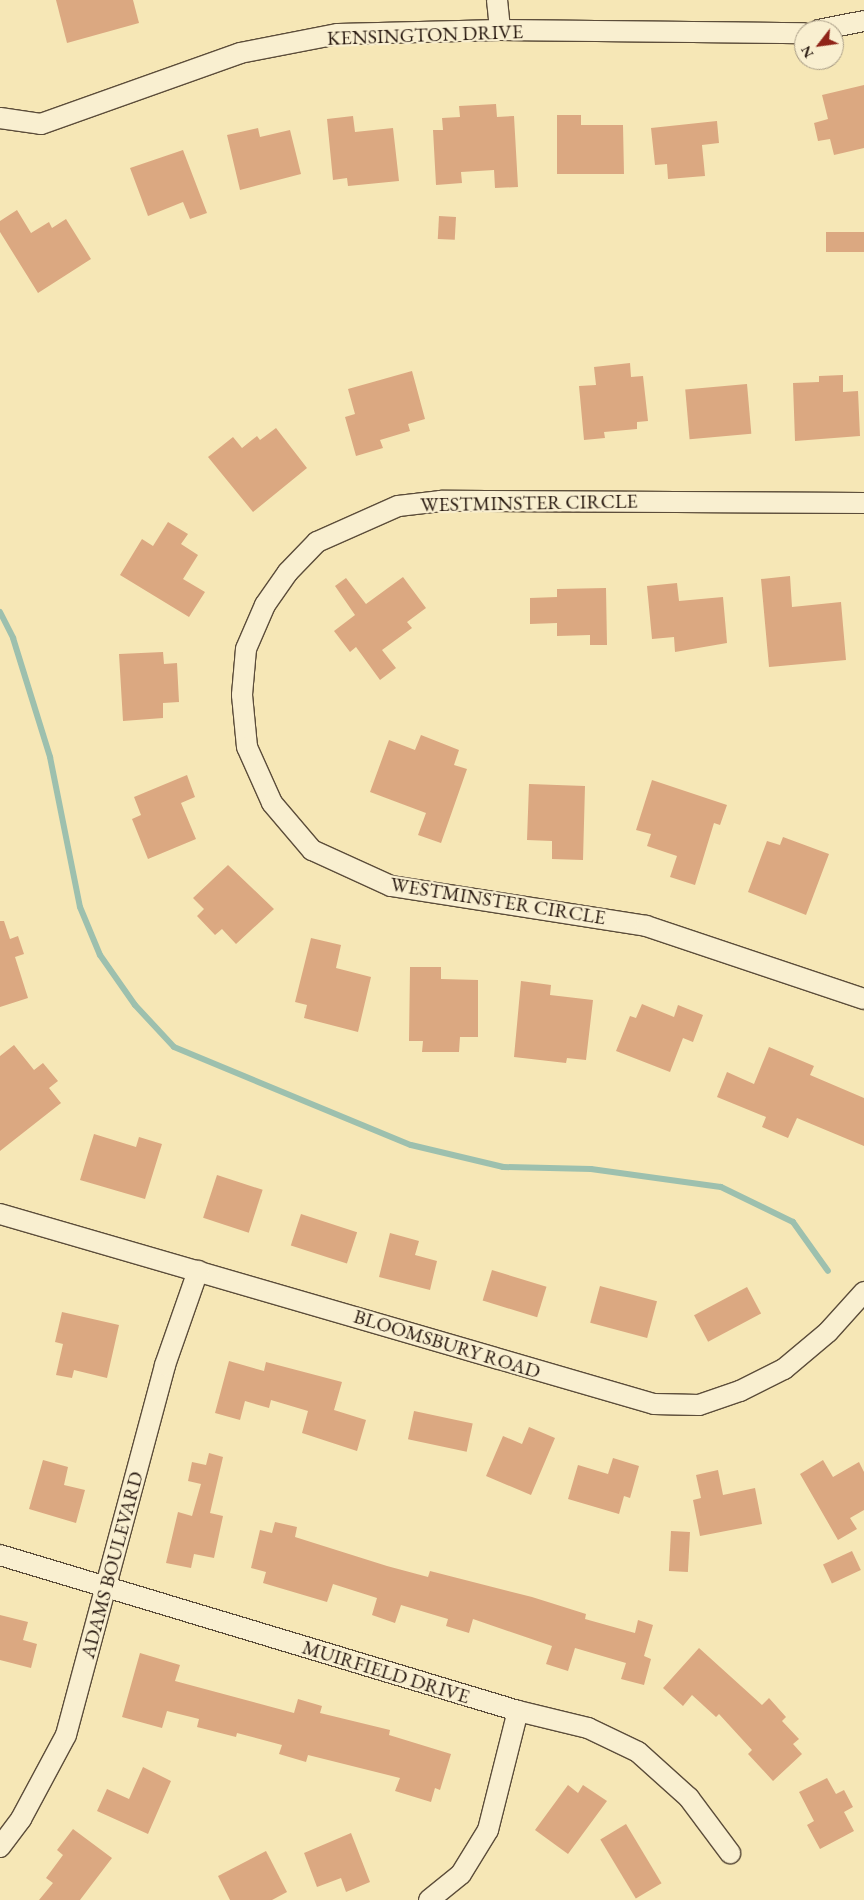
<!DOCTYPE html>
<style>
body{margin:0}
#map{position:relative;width:864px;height:1900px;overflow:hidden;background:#f6e7b6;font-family:"EB Garamond",serif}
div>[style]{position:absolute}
.stream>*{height:6px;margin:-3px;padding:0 3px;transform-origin:3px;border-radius:3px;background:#9dc0ae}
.building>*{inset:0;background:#dba881;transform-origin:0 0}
.roads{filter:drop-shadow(1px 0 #5c4d3a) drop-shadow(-1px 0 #5c4d3a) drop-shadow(0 1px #5c4d3a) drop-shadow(0 -1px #5c4d3a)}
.minor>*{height:20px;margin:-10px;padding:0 10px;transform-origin:10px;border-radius:10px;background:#f9efd0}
span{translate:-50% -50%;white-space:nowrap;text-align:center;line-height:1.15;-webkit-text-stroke:4.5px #f9efd0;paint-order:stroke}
.street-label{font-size:20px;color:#291a11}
.north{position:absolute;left:794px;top:20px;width:50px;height:50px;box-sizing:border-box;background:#f9efd0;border:1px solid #a69a84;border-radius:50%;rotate:240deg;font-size:14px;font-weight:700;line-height:20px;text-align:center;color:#291a11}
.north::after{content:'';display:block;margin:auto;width:18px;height:22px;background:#8f2418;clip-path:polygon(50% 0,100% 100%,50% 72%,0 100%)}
</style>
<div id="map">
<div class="stream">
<div style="left:0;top:612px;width:29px;rotate:63deg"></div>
<div style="left:13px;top:638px;width:125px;rotate:72.7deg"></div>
<div style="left:50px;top:757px;width:153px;rotate:78.7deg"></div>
<div style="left:80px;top:907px;width:52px;rotate:67.4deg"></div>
<div style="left:100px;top:955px;width:61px;rotate:55deg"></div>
<div style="left:135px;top:1005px;width:57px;rotate:47.1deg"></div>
<div style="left:174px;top:1047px;width:256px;rotate:22.5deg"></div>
<div style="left:411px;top:1145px;width:95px;rotate:13.4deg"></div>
<div style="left:503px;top:1167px;width:88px;rotate:1.3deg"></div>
<div style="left:591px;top:1169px;width:131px;rotate:7.9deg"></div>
<div style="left:721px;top:1187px;width:80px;rotate:25.9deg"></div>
<div style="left:793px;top:1222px;width:60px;rotate:54.5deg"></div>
</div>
<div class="building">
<div style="clip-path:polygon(56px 0,133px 0,139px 23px,67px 43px)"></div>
<div style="clip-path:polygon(864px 85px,864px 148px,834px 155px,830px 139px,818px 141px,814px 123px,828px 119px,822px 95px)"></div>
<div style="clip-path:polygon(496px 104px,497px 117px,514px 116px,518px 187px,495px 188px,494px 170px,461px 172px,462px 183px,436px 185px,433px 130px,443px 130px,442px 118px,460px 117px,459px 106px)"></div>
<div style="clip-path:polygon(557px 115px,581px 115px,581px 125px,623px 125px,624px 174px,557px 174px)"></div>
<div style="clip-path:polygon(353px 116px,355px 132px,393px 128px,399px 181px,348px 186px,347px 178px,333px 180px,327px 119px)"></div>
<div style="clip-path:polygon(717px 121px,719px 143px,702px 145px,705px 176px,668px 179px,667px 164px,655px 165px,651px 128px)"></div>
<div style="clip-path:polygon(258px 128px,260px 137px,290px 130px,301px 174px,240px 190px,227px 135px)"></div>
<div style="clip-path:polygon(183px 150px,207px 213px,190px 219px,183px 202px,148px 216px,130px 168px)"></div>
<div style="clip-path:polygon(17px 210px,31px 233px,49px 222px,52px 228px,66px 219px,91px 259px,38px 293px,0 232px,0 221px)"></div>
<div style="left:439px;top:216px;width:17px;height:23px;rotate:3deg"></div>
<div style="left:864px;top:232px;width:20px;height:38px;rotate:90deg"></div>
<div style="clip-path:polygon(630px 363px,631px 377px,643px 376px,648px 421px,637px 422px,637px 429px,604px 432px,605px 438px,584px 440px,579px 386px,596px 385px,594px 367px)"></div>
<div style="clip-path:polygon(412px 371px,425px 419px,408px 424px,410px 431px,380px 440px,383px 448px,356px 456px,345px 417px,355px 414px,348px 389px)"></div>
<div style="clip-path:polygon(843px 375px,843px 392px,858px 391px,860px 436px,795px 441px,793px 383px,819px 382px,819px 376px)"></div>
<div style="left:747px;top:384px;width:50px;height:62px;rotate:85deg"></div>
<div style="clip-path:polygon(276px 428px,307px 468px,253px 512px,208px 457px,233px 437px,242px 448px,257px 436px,260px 440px)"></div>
<div style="clip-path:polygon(168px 522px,188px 534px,181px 544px,198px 555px,183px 579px,205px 592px,189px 617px,120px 575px,142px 539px,153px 546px)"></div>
<div style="clip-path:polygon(790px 576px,792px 607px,841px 602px,846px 660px,769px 667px,761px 579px)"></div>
<div style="clip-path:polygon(403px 577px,426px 608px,407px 622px,412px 628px,382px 650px,396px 668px,380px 680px,356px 647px,350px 652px,334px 631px,355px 615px,335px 586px,346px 578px,366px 604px)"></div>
<div style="clip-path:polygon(677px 583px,679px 601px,723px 597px,727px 643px,675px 652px,674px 637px,652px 639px,647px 586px)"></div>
<div style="clip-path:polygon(606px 588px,607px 645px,590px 645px,590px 635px,557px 636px,557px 623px,530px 624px,530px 598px,557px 597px,557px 589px)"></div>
<div style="clip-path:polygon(163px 652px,164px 664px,177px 663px,179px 702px,163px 703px,163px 718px,123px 721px,119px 654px)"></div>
<div style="clip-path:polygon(421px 735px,459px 750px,454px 765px,467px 769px,441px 843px,418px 835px,426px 813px,370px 792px,389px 740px,415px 750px)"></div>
<div style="clip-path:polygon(187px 775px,195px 797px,181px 803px,196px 839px,148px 859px,132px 819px,141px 815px,134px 797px)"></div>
<div style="clip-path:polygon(652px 780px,727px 805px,720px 825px,714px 823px,695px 885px,670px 877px,677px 856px,647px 846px,651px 834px,636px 830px)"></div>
<div style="clip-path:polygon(529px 784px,585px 786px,583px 860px,552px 859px,552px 841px,527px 840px)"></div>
<div style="clip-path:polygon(783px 837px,829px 854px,806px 915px,748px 892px,767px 841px,780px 845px)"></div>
<div style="clip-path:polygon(228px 865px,274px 909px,236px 944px,222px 929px,215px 935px,197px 916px,204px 909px,193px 898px)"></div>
<div style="clip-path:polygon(0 921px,4px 921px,10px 939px,18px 936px,24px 954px,15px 957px,28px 998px,0 1007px)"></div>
<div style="clip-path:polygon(311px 938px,341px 945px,336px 968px,371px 977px,358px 1032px,304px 1018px,307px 1005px,295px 1002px)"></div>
<div style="clip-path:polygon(410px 967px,441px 967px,441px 979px,478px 980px,478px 1037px,460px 1037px,459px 1052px,422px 1052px,423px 1041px,409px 1041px)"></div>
<div style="clip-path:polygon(521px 981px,551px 985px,550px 995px,593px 1000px,586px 1060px,567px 1058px,566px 1063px,514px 1057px)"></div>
<div style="clip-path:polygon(642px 1004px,674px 1017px,678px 1005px,703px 1015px,693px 1042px,683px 1038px,670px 1072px,616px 1051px,630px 1016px,636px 1018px)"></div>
<div style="clip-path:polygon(14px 1045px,34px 1070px,43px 1063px,58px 1081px,49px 1088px,61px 1103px,0 1151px,0 1056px)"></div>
<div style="clip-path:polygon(769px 1047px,814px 1066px,810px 1075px,864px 1098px,864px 1146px,797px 1118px,788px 1138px,762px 1127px,766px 1117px,717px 1097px,727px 1072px,754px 1084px)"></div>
<div style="clip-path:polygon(94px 1134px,136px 1147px,139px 1137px,162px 1144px,145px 1199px,80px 1180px)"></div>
<div style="left:217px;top:1175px;width:48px;height:45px;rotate:18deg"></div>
<div style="left:301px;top:1214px;width:59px;height:33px;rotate:18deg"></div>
<div style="clip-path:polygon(390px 1233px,419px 1241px,415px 1255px,437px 1261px,430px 1290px,379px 1277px)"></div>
<div style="left:492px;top:1270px;width:57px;height:32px;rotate:17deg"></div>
<div style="left:600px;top:1286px;width:59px;height:38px;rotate:15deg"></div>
<div style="left:747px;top:1287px;width:30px;height:60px;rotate:62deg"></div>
<div style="clip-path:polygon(62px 1312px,119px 1325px,107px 1378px,74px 1370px,72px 1378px,56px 1375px,63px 1344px,55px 1342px)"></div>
<div style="clip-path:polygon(229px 1361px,264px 1371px,266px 1362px,342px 1382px,334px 1410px,366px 1420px,357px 1451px,302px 1433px,308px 1411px,271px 1400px,269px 1408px,245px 1401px,240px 1420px,215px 1413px)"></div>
<div style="left:414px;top:1411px;width:60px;height:29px;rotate:12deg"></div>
<div style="clip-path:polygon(529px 1427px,555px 1438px,531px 1495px,486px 1476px,503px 1436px,522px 1444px)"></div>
<div style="clip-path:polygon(209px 1453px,223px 1457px,210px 1513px,223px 1516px,214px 1558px,194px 1554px,191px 1568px,166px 1563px,178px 1512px,192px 1516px,201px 1484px,188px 1481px,192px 1462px,206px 1465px)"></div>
<div style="clip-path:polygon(613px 1458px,639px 1466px,630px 1498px,624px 1496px,619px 1514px,568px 1499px,578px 1465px,608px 1474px)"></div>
<div style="clip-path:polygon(43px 1460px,68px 1467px,64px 1485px,85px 1490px,76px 1523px,29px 1509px)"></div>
<div style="clip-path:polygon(823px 1460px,833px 1477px,859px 1462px,864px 1472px,864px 1510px,850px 1518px,857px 1529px,838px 1540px,800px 1474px)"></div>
<div style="clip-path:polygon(718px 1470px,723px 1495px,755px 1488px,762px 1524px,700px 1536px,693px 1500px,701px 1498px,696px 1475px)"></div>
<div style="clip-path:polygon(275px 1522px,297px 1527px,295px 1537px,387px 1566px,428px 1577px,430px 1571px,532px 1597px,586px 1614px,585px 1619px,635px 1633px,638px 1620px,653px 1625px,644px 1656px,651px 1659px,644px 1685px,621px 1679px,626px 1663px,575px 1648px,568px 1671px,546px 1664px,552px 1646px,473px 1619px,469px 1633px,446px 1626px,448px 1619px,401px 1605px,395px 1623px,372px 1615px,377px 1598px,333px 1584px,327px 1602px,263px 1583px,266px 1572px,251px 1568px,260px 1530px,272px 1533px)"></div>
<div style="left:671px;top:1531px;width:19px;height:40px;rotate:3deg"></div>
<div style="left:852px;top:1551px;width:21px;height:32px;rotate:65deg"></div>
<div style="clip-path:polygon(0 1615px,28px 1622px,23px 1640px,37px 1644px,31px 1668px,0 1660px)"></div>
<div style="clip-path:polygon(699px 1648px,762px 1705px,769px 1698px,786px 1717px,782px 1721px,799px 1739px,793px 1744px,802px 1754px,773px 1781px,748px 1754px,752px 1750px,719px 1714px,716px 1717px,692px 1695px,683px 1706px,663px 1688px)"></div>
<div style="clip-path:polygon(140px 1653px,180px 1665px,175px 1681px,294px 1713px,298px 1699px,322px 1706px,320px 1713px,390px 1730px,389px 1735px,451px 1754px,440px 1790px,435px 1788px,431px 1802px,395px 1791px,400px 1778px,308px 1755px,306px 1762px,279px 1754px,282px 1745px,237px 1733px,236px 1737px,197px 1727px,199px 1719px,167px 1711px,162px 1728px,122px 1717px)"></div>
<div style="clip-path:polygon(143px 1767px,171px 1781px,148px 1834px,97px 1811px,107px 1789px,129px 1799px)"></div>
<div style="clip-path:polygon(827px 1778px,836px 1794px,844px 1790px,853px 1807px,844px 1812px,854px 1831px,820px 1849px,807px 1825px,814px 1821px,799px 1792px)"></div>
<div style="clip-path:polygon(568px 1785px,578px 1793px,583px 1785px,607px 1801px,568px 1854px,535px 1830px)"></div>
<div style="left:626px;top:1824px;width:69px;height:30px;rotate:59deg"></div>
<div style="clip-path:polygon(73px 1829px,112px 1858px,80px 1900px,39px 1900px,53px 1883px,46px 1878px,63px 1855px,57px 1850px)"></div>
<div style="clip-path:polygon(351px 1833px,370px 1882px,346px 1892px,341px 1878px,317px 1887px,304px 1853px)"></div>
<div style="clip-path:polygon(266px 1851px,287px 1892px,272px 1900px,230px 1900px,218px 1876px)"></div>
</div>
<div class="roads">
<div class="minor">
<div style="left:497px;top:0;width:30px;rotate:84deg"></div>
<div style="left:819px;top:30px;width:46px;rotate:-11.3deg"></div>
<div style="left:0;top:118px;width:41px;rotate:8.3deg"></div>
<div style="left:41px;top:124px;width:211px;rotate:-19.6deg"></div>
<div style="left:240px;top:53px;width:100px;rotate:-11deg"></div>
<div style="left:338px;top:34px;width:162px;rotate:-1.4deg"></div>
<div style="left:500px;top:30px;width:304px;rotate:0.6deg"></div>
<div style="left:864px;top:503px;width:423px;rotate:-179.7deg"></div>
<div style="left:441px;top:501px;width:43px;rotate:173.4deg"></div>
<div style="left:398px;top:506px;width:89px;rotate:156deg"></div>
<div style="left:317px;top:542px;width:42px;rotate:134deg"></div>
<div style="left:288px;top:572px;width:40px;rotate:124.9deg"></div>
<div style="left:265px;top:605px;width:48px;rotate:113.4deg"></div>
<div style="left:246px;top:649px;width:46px;rotate:95deg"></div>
<div style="left:242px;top:695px;width:52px;rotate:84.5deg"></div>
<div style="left:247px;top:747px;width:61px;rotate:65.9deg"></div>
<div style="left:272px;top:803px;width:62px;rotate:49.6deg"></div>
<div style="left:312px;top:850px;width:87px;rotate:24.5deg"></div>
<div style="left:391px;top:886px;width:258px;rotate:8.9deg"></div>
<div style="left:646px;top:926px;width:230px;rotate:18.5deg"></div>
<div style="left:0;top:1214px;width:681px;rotate:16.2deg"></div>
<div style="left:654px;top:1404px;width:45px;rotate:1.3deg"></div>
<div style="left:699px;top:1405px;width:43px;rotate:-18.9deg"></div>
<div style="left:740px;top:1391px;width:49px;rotate:-26.6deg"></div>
<div style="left:784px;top:1369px;width:57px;rotate:-40.1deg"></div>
<div style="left:828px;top:1332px;width:54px;rotate:-48deg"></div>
<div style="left:0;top:1555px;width:541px;rotate:16.76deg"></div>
<div style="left:518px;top:1711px;width:72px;rotate:13.7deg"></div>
<div style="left:588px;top:1728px;width:55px;rotate:25.6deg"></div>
<div style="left:638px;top:1752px;width:69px;rotate:42deg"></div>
<div style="left:689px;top:1798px;width:69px;rotate:53.3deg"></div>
<div style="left:0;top:1847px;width:35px;rotate:-53deg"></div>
<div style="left:21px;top:1819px;width:95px;rotate:-61.8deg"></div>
<div style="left:66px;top:1735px;width:383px;rotate:-75deg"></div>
<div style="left:165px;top:1365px;width:100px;rotate:-70.7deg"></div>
<div style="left:429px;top:1900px;width:41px;rotate:-39.1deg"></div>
<div style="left:461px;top:1874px;width:52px;rotate:-58.5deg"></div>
<div style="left:488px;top:1830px;width:123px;rotate:-75.9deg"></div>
</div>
</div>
<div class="street-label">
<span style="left:425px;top:35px;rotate:-2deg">KENSINGTON DRIVE</span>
<span style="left:529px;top:503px;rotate:-1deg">WESTMINSTER CIRCLE</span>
<span style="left:498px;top:901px;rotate:9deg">WESTMINSTER CIRCLE</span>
<span style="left:447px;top:1344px;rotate:17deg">BLOOMSBURY ROAD</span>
<span style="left:112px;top:1565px;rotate:-75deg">ADAMS BOULEVARD</span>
<span style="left:386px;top:1672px;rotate:17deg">MUIRFIELD DRIVE</span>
</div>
<div class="north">N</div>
</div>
